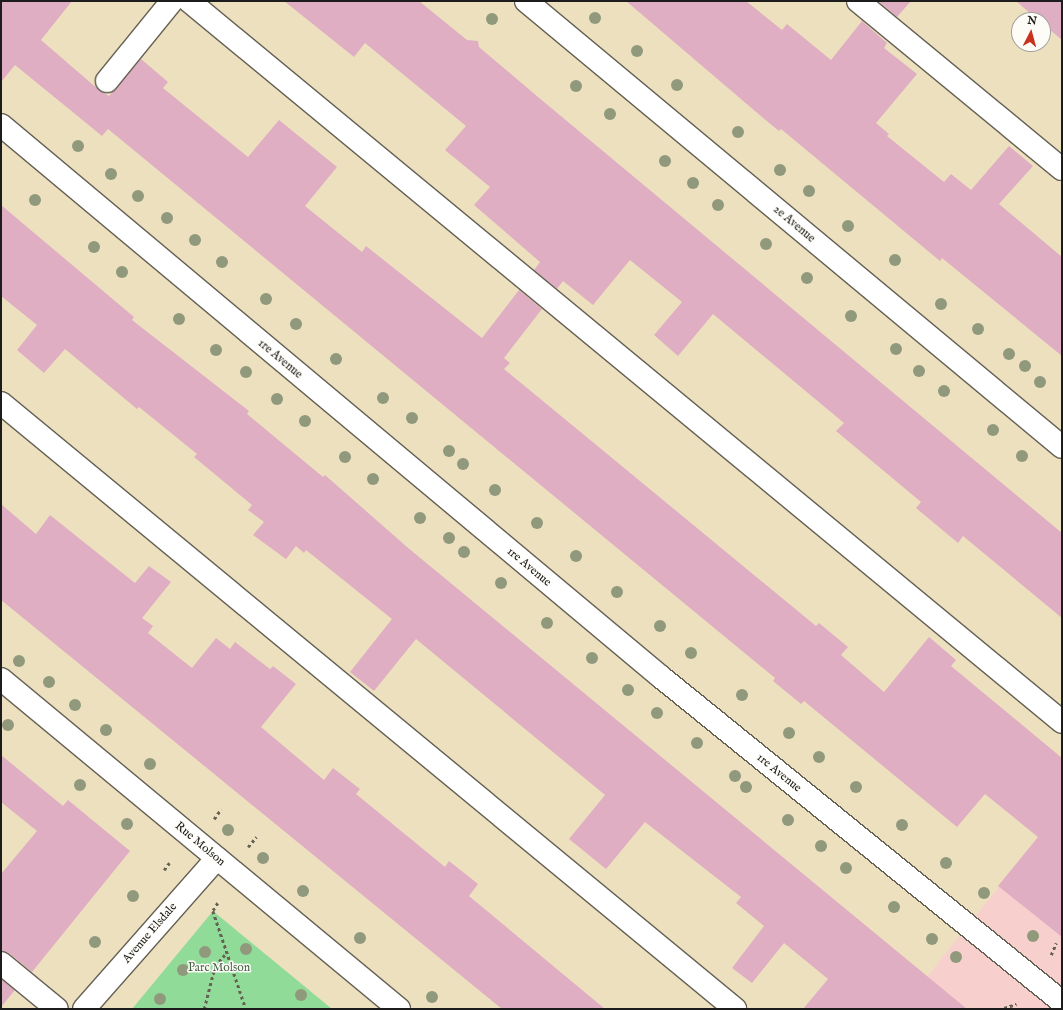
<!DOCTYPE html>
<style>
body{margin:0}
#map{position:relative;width:1063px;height:1010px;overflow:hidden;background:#ede0bf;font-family:"IM FELL English",serif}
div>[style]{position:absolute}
.built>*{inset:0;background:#f7d0cd}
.green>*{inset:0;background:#90db98}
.building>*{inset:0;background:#e0aec3}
.path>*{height:2.5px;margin-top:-1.25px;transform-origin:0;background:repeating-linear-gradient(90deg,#656155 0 3px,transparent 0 6px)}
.roads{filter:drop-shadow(1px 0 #656155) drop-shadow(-1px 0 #656155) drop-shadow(0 1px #656155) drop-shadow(0 -1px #656155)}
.minor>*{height:22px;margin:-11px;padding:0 11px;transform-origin:11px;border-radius:11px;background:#fff}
.trees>*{width:12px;height:12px;margin:-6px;border-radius:50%;background:#91997d}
span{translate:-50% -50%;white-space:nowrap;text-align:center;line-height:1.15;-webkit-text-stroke:3px #fdfcf7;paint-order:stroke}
.street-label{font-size:12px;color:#1c1c1c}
.park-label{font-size:12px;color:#455f47}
.frame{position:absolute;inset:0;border:2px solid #1c1c1c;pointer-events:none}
.north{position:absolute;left:1011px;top:12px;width:40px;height:40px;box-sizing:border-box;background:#fdfcf7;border:1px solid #a3a29f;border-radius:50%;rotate:6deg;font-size:11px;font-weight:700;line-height:16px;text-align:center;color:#1c1c1c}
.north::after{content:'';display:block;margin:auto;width:14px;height:18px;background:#c8321e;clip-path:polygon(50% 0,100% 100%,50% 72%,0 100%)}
</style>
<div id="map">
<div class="built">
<div style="clip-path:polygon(1062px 808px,1062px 1009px,901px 1009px)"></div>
</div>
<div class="green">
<div style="clip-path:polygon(213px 911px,332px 1009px,132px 1009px)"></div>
</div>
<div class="building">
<div style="clip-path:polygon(1px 1px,72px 1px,41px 40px,99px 90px,109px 96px,141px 59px,168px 82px,163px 88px,248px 157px,279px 120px,337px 167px,305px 206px,362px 252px,366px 246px,482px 338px,519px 290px,542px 309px,504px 358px,510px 363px,504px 369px,816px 626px,819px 623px,848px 647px,841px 655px,884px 692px,929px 637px,956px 660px,951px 666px,1062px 758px,1062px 937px,998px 886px,1038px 837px,985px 794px,957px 827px,804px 701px,801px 704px,773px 681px,775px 678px,108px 129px,102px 136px,15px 65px,1px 82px)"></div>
<div style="clip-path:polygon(284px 1px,419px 1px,467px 40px,478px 41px,479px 47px,538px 97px,1062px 533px,1062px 618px,963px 536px,958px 543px,916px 508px,921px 502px,836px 431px,844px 423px,713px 314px,678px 356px,654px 335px,682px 302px,630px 260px,593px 305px,563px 281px,557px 289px,534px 270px,540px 262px,474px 205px,490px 187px,445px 150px,466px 126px,365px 43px,354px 57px)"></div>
<div style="clip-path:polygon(626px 1px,746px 1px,782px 30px,787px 24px,831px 60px,862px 21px,887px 43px,884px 48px,917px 74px,876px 123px,889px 134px,887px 136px,944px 182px,951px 174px,971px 190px,1009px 146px,1033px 166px,999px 204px,1062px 257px,1062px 356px,942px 258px,940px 261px,781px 129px,779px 131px,762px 117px)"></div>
<div style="clip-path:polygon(878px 1px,911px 1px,897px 17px)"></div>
<div style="clip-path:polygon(1016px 1px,1062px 1px,1062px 40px,1043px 24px,1043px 20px,1038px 20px)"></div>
<div style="clip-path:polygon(1px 205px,134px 317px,132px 320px,249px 411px,247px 414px,323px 477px,325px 475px,407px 547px,967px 1009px,803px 1009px,828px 979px,784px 943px,752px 983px,732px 968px,764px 926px,736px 903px,741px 897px,645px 822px,606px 869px,569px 839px,605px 795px,416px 639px,374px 691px,350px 672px,392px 619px,306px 550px,304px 553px,296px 546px,286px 559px,253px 535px,264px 522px,248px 510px,252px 505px,194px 457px,197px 454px,139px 407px,137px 409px,65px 349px,44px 373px,17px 350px,37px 325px,1px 296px)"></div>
<div style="clip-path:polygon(1px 504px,36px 534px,50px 515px,135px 583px,149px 566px,171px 582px,142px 618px,153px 626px,148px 633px,192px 668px,216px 638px,230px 649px,235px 642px,270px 669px,273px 666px,296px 684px,261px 727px,324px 780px,333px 768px,360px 789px,356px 794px,445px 867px,449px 861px,478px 884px,469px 896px,605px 1009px,502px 1009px,17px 613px,1px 600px)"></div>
<div style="clip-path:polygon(1px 755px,63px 806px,68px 800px,130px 851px,32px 972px,9px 953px,1px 951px,1px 874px,37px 831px,1px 802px)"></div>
<div style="clip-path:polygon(1px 979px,15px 990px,1px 1007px)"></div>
</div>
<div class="path">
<div style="left:214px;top:819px;width:12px;rotate:-55deg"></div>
<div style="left:248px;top:847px;width:13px;rotate:-51deg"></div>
<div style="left:164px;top:870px;width:9px;rotate:-54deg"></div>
<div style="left:218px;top:903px;width:9px;rotate:122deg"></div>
<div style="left:213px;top:911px;width:103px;rotate:71.4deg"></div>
<div style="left:1051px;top:955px;width:13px;rotate:-67deg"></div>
<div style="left:1004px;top:1008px;width:13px;rotate:-18deg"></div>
<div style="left:204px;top:1009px;width:44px;rotate:-75.7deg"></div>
<div style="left:215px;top:966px;width:18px;rotate:-49deg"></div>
</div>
<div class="roads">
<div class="minor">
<div style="left:189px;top:1px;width:1132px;rotate:39.55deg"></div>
<div style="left:526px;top:1px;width:697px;rotate:39.76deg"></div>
<div style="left:858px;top:1px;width:264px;rotate:39.5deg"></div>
<div style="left:107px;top:81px;width:103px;rotate:-50.9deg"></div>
<div style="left:1px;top:125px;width:860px;rotate:39.91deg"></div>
<div style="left:661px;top:677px;width:516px;rotate:39.02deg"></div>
<div style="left:1px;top:403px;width:952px;rotate:39.54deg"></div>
<div style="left:1px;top:679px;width:517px;rotate:39.66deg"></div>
<div style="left:1px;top:963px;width:72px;rotate:39.4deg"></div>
<div style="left:84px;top:1009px;width:201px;rotate:-48.6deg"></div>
</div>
</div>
<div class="trees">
<div style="left:595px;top:18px"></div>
<div style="left:492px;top:19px"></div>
<div style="left:637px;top:51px"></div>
<div style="left:677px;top:85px"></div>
<div style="left:576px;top:86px"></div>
<div style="left:610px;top:114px"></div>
<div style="left:738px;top:132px"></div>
<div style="left:78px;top:146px"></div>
<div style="left:665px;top:161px"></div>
<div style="left:780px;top:170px"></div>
<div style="left:111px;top:174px"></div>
<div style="left:693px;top:183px"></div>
<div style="left:809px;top:191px"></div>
<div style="left:138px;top:196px"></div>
<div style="left:35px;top:200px"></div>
<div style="left:718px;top:205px"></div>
<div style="left:167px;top:218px"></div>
<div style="left:848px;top:226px"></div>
<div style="left:195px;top:240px"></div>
<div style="left:766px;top:244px"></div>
<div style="left:94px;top:247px"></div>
<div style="left:895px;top:260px"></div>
<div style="left:222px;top:262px"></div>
<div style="left:122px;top:272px"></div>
<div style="left:807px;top:278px"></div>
<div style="left:266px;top:299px"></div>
<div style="left:941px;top:304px"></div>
<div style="left:851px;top:316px"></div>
<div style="left:179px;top:319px"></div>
<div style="left:296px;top:324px"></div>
<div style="left:978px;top:329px"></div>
<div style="left:896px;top:349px"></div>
<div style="left:216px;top:350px"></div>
<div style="left:1009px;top:354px"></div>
<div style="left:336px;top:359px"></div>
<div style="left:1025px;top:366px"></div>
<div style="left:919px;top:371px"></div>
<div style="left:246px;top:372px"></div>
<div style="left:1040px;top:382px"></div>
<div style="left:944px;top:391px"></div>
<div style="left:383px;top:398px"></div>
<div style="left:277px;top:399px"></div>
<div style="left:412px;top:418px"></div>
<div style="left:305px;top:421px"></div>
<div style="left:993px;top:430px"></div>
<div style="left:449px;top:451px"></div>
<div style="left:1022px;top:456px"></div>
<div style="left:345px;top:457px"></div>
<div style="left:463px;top:464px"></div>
<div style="left:373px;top:479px"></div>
<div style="left:495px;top:490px"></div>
<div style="left:420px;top:518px"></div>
<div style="left:537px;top:523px"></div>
<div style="left:449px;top:538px"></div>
<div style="left:464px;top:552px"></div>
<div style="left:576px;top:556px"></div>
<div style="left:501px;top:583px"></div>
<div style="left:617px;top:592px"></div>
<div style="left:547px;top:623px"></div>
<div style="left:660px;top:626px"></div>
<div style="left:691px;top:653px"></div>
<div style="left:592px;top:658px"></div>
<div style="left:19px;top:661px"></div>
<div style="left:49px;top:682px"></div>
<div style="left:628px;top:690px"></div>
<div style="left:742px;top:695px"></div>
<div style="left:75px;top:705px"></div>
<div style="left:657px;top:713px"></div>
<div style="left:8px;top:725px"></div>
<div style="left:106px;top:730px"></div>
<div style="left:789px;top:733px"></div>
<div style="left:697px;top:743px"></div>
<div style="left:819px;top:757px"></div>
<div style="left:150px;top:764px"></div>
<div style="left:735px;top:776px"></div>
<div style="left:80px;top:785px"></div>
<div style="left:746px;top:787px"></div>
<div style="left:856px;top:787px"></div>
<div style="left:788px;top:820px"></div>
<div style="left:127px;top:824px"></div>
<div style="left:902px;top:825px"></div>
<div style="left:228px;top:830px"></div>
<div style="left:821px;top:846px"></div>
<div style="left:263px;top:858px"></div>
<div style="left:946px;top:863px"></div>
<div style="left:846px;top:868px"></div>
<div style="left:303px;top:891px"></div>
<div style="left:984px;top:893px"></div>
<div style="left:133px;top:896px"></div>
<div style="left:894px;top:907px"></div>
<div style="left:1033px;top:936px"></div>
<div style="left:360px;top:938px"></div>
<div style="left:932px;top:939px"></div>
<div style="left:95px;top:942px"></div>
<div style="left:246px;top:949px"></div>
<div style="left:205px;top:952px"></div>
<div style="left:956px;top:957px"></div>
<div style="left:183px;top:970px"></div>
<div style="left:301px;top:995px"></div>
<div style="left:432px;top:997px"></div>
<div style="left:160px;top:999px"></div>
</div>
<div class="street-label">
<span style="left:794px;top:224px;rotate:40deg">2e Avenue</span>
<span style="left:280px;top:359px;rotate:40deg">1re Avenue</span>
<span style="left:529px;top:567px;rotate:40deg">1re Avenue</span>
<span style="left:779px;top:773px;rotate:39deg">1re Avenue</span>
<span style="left:200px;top:844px;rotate:40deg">Rue Molson</span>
<span style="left:150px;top:933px;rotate:-49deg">Avenue Elsdale</span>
</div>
<div class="park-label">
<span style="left:219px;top:968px">Parc Molson</span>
</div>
<div class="frame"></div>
<div class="north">N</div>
</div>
